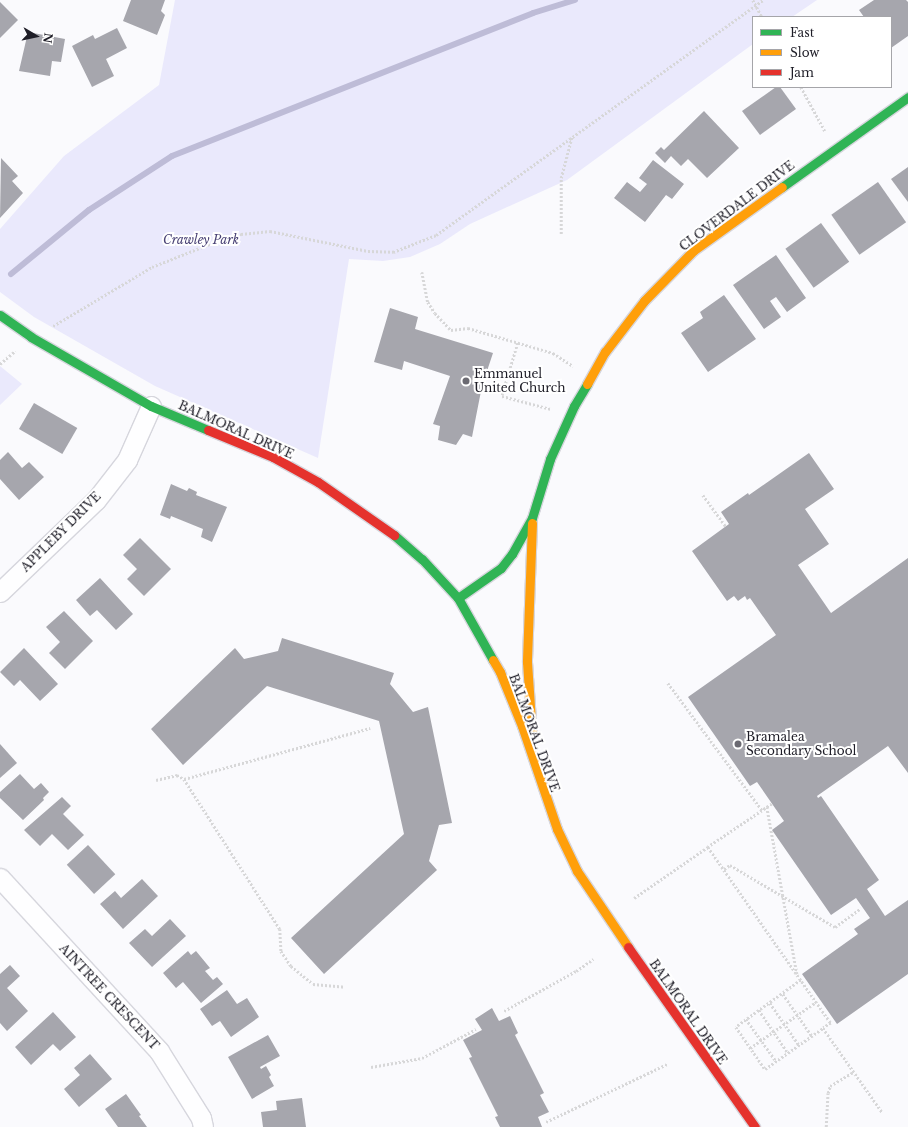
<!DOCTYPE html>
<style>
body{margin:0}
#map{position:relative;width:908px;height:1127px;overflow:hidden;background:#fafafd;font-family:"Libre Baskerville",serif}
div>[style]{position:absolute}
.green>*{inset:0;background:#eae9fc}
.stream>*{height:6px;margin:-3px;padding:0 3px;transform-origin:3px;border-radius:3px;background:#bebcd7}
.building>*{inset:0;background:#a6a6ad;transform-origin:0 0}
.path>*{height:2.5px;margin-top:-1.25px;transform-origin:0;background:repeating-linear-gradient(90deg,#d7d7d8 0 2px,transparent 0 4px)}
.roads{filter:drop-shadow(1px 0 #d6d6dd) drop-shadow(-1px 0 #d6d6dd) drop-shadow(0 1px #d6d6dd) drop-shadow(0 -1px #d6d6dd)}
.street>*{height:19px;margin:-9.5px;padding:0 9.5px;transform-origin:9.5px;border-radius:9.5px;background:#fefeff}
.fast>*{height:9px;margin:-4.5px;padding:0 4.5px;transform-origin:4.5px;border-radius:4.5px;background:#30b455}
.slow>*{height:9px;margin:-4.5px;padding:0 4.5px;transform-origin:4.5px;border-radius:4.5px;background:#ff9f0a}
.jam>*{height:9px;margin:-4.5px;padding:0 4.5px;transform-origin:4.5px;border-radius:4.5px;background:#e5322d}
.dots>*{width:11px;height:11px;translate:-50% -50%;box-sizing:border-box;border:2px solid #fff;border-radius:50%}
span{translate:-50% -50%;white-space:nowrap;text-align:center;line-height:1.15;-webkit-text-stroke:4px #fff;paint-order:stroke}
.street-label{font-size:12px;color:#1e1d27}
.park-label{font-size:12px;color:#494275;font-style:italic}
.poi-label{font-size:12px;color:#1e1d27}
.left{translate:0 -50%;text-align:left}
.legend{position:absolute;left:752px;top:16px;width:140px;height:72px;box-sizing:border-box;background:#fff;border:1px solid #a5a5a9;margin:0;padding:5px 7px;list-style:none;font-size:12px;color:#1e1d27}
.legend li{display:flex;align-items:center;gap:8px;height:20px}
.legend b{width:20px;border:1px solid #a5a5a9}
.north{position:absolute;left:16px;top:16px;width:40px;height:40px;-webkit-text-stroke:3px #fff;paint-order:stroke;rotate:99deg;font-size:11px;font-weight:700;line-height:16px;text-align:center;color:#1e1d27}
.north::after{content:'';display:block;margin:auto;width:14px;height:18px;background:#1e1d27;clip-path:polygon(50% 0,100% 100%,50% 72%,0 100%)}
</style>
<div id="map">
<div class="green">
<div style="clip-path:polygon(175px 0,817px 0,792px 17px,753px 17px,753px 44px,567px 180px,470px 224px,440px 244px,410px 257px,383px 261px,349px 259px,318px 458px,155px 386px,34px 317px,0 292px,0 229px,64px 156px,159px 85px)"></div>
<div style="clip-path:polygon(0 366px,22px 384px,0 405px)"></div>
</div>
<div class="stream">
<div style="left:11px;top:274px;width:101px;rotate:-39.4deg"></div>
<div style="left:89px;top:210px;width:99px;rotate:-33deg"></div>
<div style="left:172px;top:156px;width:388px;rotate:-21.6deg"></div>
<div style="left:533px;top:13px;width:44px;rotate:-17.2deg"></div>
</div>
<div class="building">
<div style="clip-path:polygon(131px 0,165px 0,161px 11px,165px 15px,157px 35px,123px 21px)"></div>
<div style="clip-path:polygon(874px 0,906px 0,908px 2px,908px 36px,891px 48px,891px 17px,864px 17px,859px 10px)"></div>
<div style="clip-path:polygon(0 2px,18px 20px,0 38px)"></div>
<div style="clip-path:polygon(117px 28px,127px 48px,106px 59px,114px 76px,92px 87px,72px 46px,93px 35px,95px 39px)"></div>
<div style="clip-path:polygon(28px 32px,65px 39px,61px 62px,52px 61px,50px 76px,19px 71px)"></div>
<div style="clip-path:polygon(776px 87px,780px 87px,796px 109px,760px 135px,742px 111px)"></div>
<div style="clip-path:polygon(704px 111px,739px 148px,707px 178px,688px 159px,681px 166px,671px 156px,665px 163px,655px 153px,661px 147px,664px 150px)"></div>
<div style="clip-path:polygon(1px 158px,18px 176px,12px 181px,23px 193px,0 218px)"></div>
<div style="clip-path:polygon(653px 160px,684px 184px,672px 199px,666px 195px,645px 222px,614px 198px,627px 182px,640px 192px,647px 184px,639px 178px)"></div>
<div style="clip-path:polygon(908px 167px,908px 202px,891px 179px)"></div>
<div style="left:878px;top:182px;width:49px;height:57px;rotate:55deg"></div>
<div style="left:821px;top:223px;width:48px;height:44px;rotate:54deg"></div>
<div style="clip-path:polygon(776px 255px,806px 298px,787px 312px,776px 297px,770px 301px,781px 317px,764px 329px,733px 285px)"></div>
<div style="clip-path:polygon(724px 295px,756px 339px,708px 372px,681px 333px,703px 318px,700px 312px)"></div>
<div style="clip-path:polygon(390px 308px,418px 317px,415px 329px,493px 353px,482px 386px,472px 437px,463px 434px,456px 445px,438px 440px,440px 426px,433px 424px,450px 376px,404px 361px,402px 370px,374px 362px)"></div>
<div style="left:34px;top:403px;width:50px;height:30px;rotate:30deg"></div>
<div style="clip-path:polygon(8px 452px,22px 468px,29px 462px,44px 477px,19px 500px,0 479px,0 460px)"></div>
<div style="clip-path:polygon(809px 453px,834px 489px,805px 509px,829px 544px,798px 565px,831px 613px,908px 558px,908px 773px,888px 746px,817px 796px,818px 798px,821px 796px,879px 880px,867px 889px,885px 916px,908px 900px,908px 974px,837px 1024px,802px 974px,858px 934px,854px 929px,870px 918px,856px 898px,831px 915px,772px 830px,784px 821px,757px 782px,750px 786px,688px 697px,776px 635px,750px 598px,747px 600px,745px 596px,738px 601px,734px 596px,727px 601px,692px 551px,729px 524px,721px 512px,748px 493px,749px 495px)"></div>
<div style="clip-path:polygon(171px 484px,187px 491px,189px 488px,197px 492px,196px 495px,227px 507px,212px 542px,201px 537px,203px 529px,171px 516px,170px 519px,160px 515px)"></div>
<div style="clip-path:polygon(140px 538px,171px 569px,144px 596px,127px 579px,137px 569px,123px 555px)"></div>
<div style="clip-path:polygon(100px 578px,133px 614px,116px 630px,97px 610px,90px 616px,76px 600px)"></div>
<div style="clip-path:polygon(64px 611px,93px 641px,65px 669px,49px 653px,60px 642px,46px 627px)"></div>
<div style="clip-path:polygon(282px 638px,394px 673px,390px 684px,413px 712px,428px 707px,452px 823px,439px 825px,429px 861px,437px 870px,324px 974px,291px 938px,404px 834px,379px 721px,267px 686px,183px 765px,151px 729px,235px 648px,244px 659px,278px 651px)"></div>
<div style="clip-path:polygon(24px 648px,58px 684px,40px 701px,20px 680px,14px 686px,0 672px)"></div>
<div style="clip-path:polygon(0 744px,17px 763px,0 778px)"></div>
<div style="clip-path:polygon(20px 774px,34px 789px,41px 783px,49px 792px,43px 798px,44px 800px,23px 820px,0 798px,0 792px)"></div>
<div style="clip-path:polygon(62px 797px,71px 806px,63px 814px,84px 835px,68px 850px,52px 834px,40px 846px,24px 830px)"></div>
<div style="left:88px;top:845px;width:40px;height:29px;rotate:47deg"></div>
<div style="clip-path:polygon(142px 879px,158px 896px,123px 929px,100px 904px,115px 891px,121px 898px)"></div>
<div style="clip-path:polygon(170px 919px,186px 936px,152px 967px,129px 943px,145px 929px,152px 936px)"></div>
<div style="clip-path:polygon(188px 951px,191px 955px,196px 951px,210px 968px,205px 971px,213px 980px,217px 977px,223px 984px,201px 1003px,183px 982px,176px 988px,163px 973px)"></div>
<div style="clip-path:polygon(10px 965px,20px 976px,7px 988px,28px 1011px,7px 1031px,0 1023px,0 974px)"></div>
<div style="clip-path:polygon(227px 990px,237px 1004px,247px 998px,259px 1017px,231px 1037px,220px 1021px,212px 1026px,200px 1009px)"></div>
<div style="clip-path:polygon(492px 1008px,499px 1021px,510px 1016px,518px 1033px,515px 1035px,544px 1093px,540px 1095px,549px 1112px,538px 1117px,542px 1127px,500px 1127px,495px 1117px,498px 1116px,469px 1058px,472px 1057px,463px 1040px,482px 1030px,475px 1019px)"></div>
<div style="clip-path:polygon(53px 1012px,76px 1037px,60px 1051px,53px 1044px,31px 1065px,15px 1047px)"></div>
<div style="clip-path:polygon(268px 1035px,280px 1056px,260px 1067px,261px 1069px,266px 1066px,271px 1075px,269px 1077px,274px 1086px,252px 1099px,228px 1057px)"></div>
<div style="clip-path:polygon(90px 1054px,112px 1079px,79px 1107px,64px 1089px,80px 1075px,74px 1068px)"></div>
<div style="clip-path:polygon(126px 1094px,141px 1115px,139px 1116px,147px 1127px,118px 1127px,105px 1109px)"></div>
<div style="clip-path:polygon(302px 1098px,306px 1127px,263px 1127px,261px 1112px,277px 1110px,276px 1101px)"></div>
</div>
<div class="path">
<div style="left:753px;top:0;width:19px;rotate:62deg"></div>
<div style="left:801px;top:87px;width:50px;rotate:61.4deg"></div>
<div style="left:561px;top:234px;width:56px;rotate:-90deg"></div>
<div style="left:561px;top:178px;width:43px;rotate:-75.3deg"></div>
<div style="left:422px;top:272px;width:31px;rotate:79deg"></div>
<div style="left:428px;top:302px;width:13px;rotate:58deg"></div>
<div style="left:435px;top:313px;width:23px;rotate:47deg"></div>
<div style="left:451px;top:330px;width:17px;rotate:-7deg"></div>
<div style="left:468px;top:328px;width:89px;rotate:16.4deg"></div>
<div style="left:553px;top:353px;width:24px;rotate:33deg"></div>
<div style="left:53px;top:326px;width:115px;rotate:-30.8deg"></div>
<div style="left:152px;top:267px;width:70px;rotate:-21.8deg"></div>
<div style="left:217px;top:241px;width:25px;rotate:-16deg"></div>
<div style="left:241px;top:234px;width:29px;rotate:-6deg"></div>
<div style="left:270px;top:231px;width:100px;rotate:11.5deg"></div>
<div style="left:368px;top:251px;width:25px;rotate:2deg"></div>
<div style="left:393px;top:252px;width:46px;rotate:-21.6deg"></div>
<div style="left:436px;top:235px;width:403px;rotate:-35.7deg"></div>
<div style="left:518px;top:343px;width:55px;rotate:106.8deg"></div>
<div style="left:502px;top:396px;width:51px;rotate:14.9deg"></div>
<div style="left:0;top:364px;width:20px;rotate:-41deg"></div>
<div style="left:703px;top:495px;width:39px;rotate:54deg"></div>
<div style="left:668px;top:683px;width:158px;rotate:53.5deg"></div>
<div style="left:184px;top:779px;width:193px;rotate:-15.3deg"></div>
<div style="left:156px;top:780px;width:22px;rotate:-13deg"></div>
<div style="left:177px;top:775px;width:8px;rotate:30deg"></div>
<div style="left:184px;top:779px;width:178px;rotate:57.4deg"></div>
<div style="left:280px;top:929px;width:22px;rotate:87deg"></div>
<div style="left:281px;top:951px;width:18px;rotate:56deg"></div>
<div style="left:291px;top:966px;width:28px;rotate:39deg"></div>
<div style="left:313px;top:984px;width:32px;rotate:5deg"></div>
<div style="left:772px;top:804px;width:77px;rotate:146.1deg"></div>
<div style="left:708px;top:847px;width:215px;rotate:55.1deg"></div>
<div style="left:831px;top:1023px;width:9px;rotate:148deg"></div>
<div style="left:823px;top:1028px;width:103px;rotate:54.9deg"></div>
<div style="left:767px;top:807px;width:170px;rotate:79.8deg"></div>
<div style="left:724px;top:869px;width:7px;rotate:-34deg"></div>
<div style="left:730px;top:865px;width:122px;rotate:30.6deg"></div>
<div style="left:835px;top:927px;width:32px;rotate:-36deg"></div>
<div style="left:634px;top:898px;width:90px;rotate:-34.6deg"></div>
<div style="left:801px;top:980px;width:80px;rotate:144.1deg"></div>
<div style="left:736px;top:1027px;width:51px;rotate:55.4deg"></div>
<div style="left:765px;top:1069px;width:71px;rotate:-35.3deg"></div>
<div style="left:783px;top:994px;width:51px;rotate:55.4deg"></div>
<div style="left:770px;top:1003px;width:51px;rotate:55.4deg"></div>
<div style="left:759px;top:1010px;width:52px;rotate:56deg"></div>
<div style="left:504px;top:1011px;width:82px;rotate:-29.1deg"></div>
<div style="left:576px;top:971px;width:21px;rotate:-35deg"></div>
<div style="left:746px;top:1019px;width:52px;rotate:54.5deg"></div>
<div style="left:750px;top:1048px;width:80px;rotate:-34.9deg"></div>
<div style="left:371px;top:1067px;width:52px;rotate:-10deg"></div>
<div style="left:422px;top:1058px;width:61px;rotate:-28.2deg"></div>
<div style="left:546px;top:1122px;width:134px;rotate:-25.6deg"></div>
<div style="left:826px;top:1127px;width:34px;rotate:-87deg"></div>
<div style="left:828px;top:1093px;width:7px;rotate:-74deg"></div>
<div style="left:830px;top:1086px;width:27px;rotate:-31deg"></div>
</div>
<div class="roads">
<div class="street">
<div style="left:0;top:592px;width:133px;rotate:-43.8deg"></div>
<div style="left:96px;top:500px;width:51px;rotate:-52.2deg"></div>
<div style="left:127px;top:460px;width:59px;rotate:-66deg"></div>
<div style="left:0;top:878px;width:235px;rotate:47.4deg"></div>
<div style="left:159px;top:1051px;width:79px;rotate:57.9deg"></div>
<div style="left:201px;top:1118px;width:9px;rotate:77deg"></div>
</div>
<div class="fast">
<div style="left:782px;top:187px;width:155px;rotate:-35.5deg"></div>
<div style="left:0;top:315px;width:38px;rotate:35deg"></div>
<div style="left:31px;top:337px;width:138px;rotate:29.9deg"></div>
<div style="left:151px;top:406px;width:62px;rotate:22.8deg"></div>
<div style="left:394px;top:535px;width:37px;rotate:41deg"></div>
<div style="left:422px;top:559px;width:53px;rotate:47.3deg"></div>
<div style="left:458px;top:598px;width:71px;rotate:60.6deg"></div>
<div style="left:458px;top:598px;width:52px;rotate:-34.9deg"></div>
<div style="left:501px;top:568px;width:18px;rotate:-52deg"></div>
<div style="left:512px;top:554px;width:41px;rotate:-60.9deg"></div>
<div style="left:532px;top:518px;width:62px;rotate:-73deg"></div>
<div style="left:550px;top:459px;width:58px;rotate:-65.6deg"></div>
<div style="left:574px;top:406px;width:26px;rotate:-59deg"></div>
</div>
<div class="slow">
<div style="left:587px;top:384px;width:37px;rotate:-61deg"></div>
<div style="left:605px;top:352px;width:64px;rotate:-52.6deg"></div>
<div style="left:644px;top:301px;width:71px;rotate:-45.6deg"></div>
<div style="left:694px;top:250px;width:108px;rotate:-35.6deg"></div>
<div style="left:532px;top:523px;width:139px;rotate:92.1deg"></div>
<div style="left:527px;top:662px;width:73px;rotate:86.1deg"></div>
<div style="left:493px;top:660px;width:14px;rotate:60deg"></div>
<div style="left:500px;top:672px;width:58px;rotate:67.8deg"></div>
<div style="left:522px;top:726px;width:109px;rotate:71.2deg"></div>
<div style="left:557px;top:829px;width:47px;rotate:64.5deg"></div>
<div style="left:577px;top:871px;width:92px;rotate:56.1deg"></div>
</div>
<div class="jam">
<div style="left:208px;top:430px;width:70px;rotate:22.6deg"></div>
<div style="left:273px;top:457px;width:51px;rotate:29.1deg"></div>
<div style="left:318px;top:482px;width:93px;rotate:34.9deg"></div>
<div style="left:628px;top:947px;width:220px;rotate:54.8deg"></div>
</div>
</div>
<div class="dots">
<div style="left:466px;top:381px;background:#6b6a72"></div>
<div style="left:738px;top:744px;background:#6b6a72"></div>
</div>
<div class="street-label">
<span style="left:737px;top:206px;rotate:-37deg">CLOVERDALE DRIVE</span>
<span style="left:236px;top:430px;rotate:24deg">BALMORAL DRIVE</span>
<span style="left:61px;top:532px;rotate:-45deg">APPLEBY DRIVE</span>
<span style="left:534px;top:733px;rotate:70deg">BALMORAL DRIVE</span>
<span style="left:109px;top:997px;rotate:47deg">AINTREE CRESCENT</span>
<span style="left:688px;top:1012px;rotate:55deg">BALMORAL DRIVE</span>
</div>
<div class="park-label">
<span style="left:201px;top:240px">Crawley Park</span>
</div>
<div class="poi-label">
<span class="left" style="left:474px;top:381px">Emmanuel<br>United Church</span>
<span class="left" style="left:746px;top:744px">Bramalea<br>Secondary School</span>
</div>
<ul class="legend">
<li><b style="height:5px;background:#30b455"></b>Fast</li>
<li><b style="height:5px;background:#ff9f0a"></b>Slow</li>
<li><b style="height:5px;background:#e5322d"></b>Jam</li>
</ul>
<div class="north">N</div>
</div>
